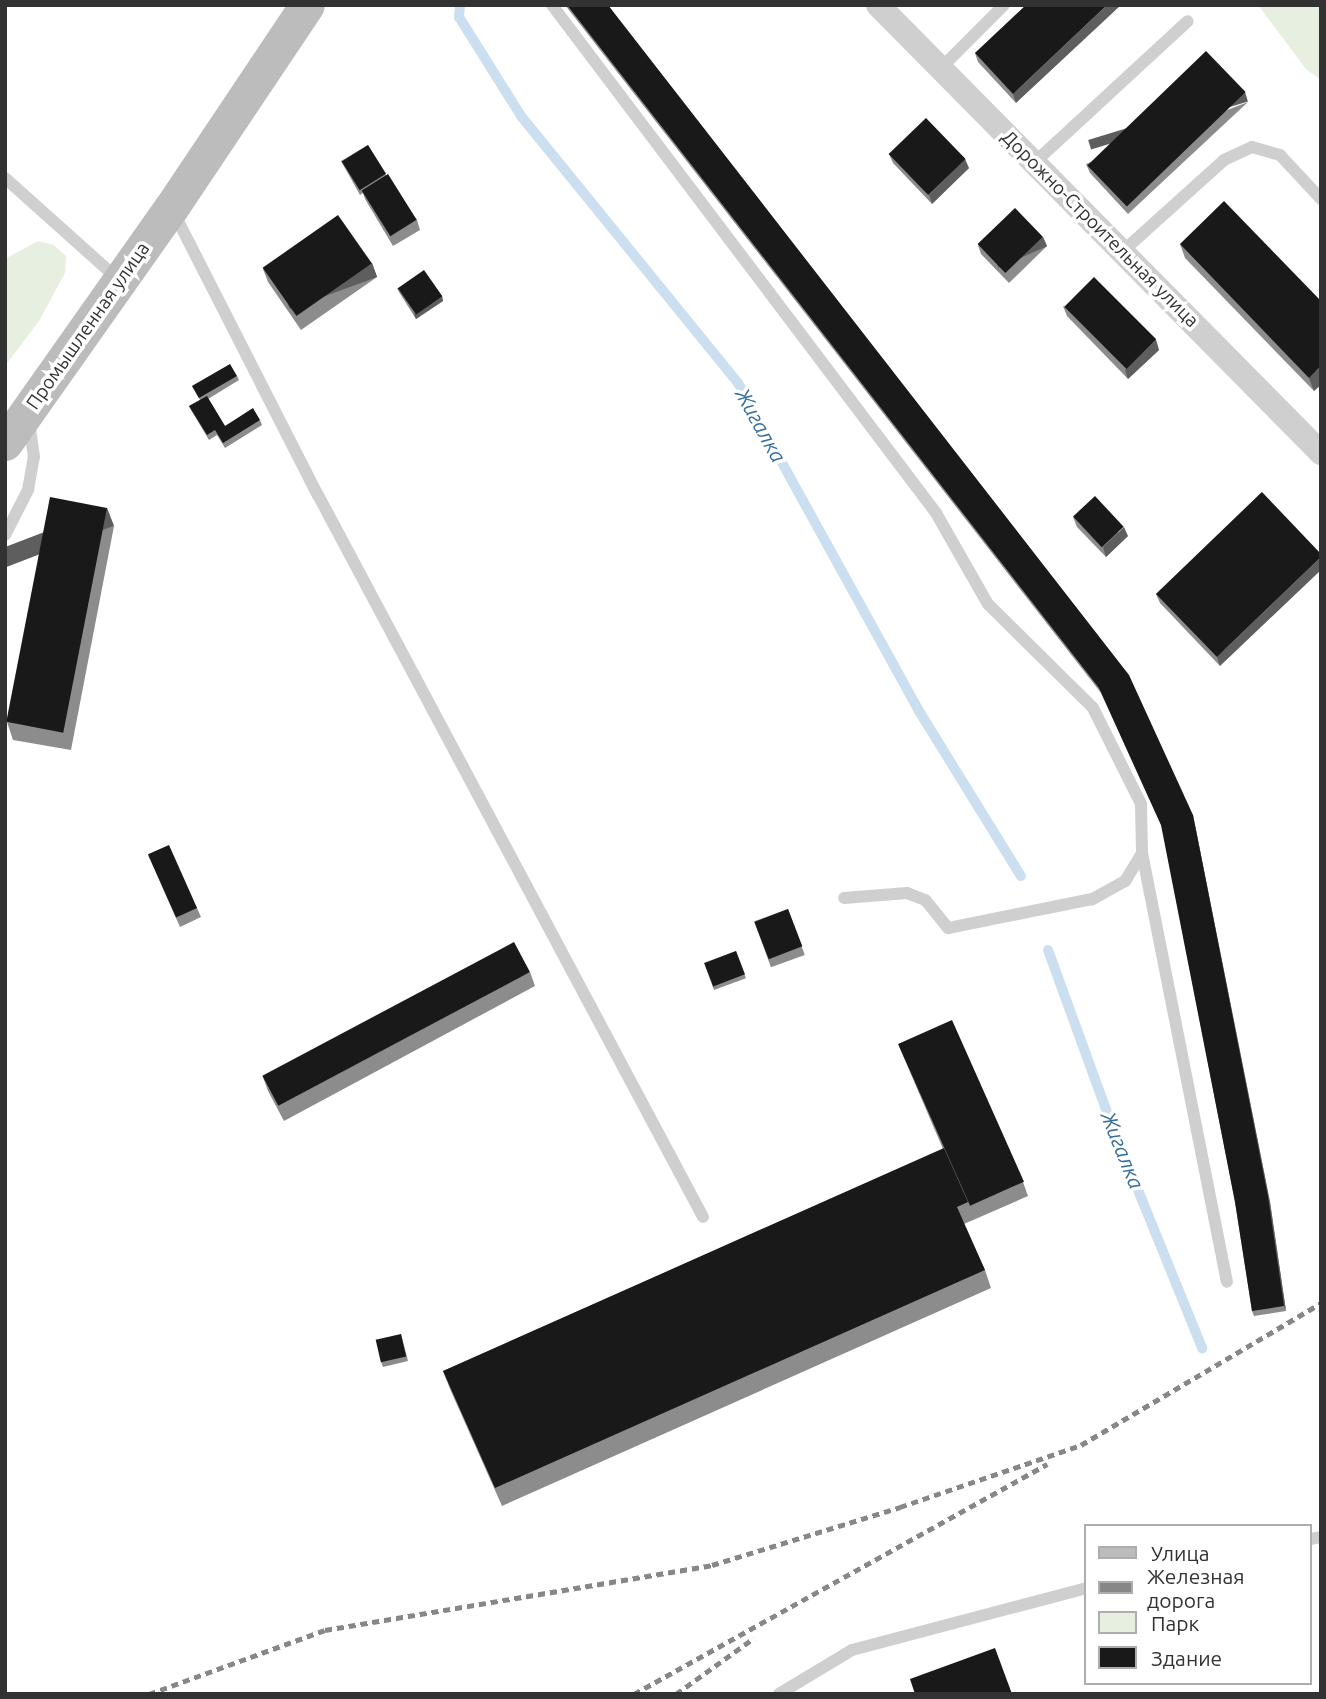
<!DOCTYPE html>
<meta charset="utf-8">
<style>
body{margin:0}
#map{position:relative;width:1326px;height:1699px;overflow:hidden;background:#fff;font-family:Ubuntu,sans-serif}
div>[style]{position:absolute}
.green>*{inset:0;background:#e7f0e0}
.stream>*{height:10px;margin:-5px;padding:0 5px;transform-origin:5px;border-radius:5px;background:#cbdff0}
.lane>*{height:12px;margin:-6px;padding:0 6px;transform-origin:6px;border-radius:6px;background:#cfcfcf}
.street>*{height:24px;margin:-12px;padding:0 12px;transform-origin:12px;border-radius:12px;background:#cfcfcf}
.secondary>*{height:35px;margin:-17.5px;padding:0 17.5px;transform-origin:17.5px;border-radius:17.5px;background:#bcbcbc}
.rail>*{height:5px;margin-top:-2.5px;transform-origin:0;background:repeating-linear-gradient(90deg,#878787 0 7px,transparent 0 12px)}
.wall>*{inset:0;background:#8c8c8c;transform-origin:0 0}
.shaded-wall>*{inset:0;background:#5e5e5e;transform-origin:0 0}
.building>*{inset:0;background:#191919;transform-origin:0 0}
span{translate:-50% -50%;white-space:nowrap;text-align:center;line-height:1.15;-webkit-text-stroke:7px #fff;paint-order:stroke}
.street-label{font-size:19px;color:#323232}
.water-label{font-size:21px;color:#366f9e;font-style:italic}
.frame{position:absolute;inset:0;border:7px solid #323232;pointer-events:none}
.legend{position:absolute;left:1084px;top:1524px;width:228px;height:161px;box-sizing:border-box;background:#fff;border:2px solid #adadad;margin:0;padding:9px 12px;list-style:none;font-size:21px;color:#323232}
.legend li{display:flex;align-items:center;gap:14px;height:35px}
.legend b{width:35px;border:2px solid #adadad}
</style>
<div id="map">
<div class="green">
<div style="clip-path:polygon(1258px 5px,1321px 5px,1321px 80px,1306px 69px)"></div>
<div style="clip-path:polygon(38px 241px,54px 245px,66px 256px,65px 273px,39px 321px,5px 366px,5px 259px)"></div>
</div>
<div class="stream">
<div style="left:460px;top:5px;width:12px;rotate:95deg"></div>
<div style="left:459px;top:17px;width:117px;rotate:57.9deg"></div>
<div style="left:521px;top:116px;width:344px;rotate:50.9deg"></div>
<div style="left:738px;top:383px;width:375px;rotate:61.1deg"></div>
<div style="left:919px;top:711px;width:194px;rotate:58.3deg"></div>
<div style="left:1048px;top:950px;width:187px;rotate:70deg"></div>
<div style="left:1112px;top:1126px;width:240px;rotate:67.9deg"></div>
</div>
<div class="lane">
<div style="left:552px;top:5px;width:637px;rotate:52.91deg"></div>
<div style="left:936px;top:513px;width:105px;rotate:60.3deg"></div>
<div style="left:988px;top:604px;width:148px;rotate:44.7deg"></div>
<div style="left:1093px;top:708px;width:107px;rotate:63.4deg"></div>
<div style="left:1141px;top:804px;width:49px;rotate:88.8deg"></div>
<div style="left:1142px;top:853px;width:33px;rotate:121deg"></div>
<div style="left:1125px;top:881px;width:38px;rotate:151deg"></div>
<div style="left:1092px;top:899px;width:147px;rotate:168.6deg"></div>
<div style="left:948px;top:928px;width:36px;rotate:-129deg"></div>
<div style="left:925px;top:900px;width:19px;rotate:-159deg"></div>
<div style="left:907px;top:893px;width:63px;rotate:175.5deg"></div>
<div style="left:941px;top:68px;width:89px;rotate:-45deg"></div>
<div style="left:1034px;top:163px;width:209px;rotate:-42.7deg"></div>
<div style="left:5px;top:178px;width:150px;rotate:41.8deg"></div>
<div style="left:173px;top:211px;width:319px;rotate:63deg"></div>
<div style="left:318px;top:495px;width:818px;rotate:61.93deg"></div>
<div style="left:1122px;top:252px;width:137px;rotate:-42deg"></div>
<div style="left:1224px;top:160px;width:31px;rotate:-25deg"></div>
<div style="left:1252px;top:147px;width:29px;rotate:16deg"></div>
<div style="left:1280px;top:155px;width:60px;rotate:47deg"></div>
<div style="left:5px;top:535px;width:51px;rotate:-62.9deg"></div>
<div style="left:28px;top:490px;width:34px;rotate:-80deg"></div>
<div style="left:34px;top:457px;width:35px;rotate:-98deg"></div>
<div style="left:1142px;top:853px;width:437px;rotate:78.8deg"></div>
<div style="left:1310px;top:1539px;width:11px;rotate:-10deg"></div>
<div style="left:779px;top:1694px;width:85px;rotate:-31.1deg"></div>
<div style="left:852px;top:1650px;width:242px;rotate:-14.8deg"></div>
</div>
<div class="street">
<div style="left:878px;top:5px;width:630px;rotate:45.32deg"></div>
</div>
<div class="secondary">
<div style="left:5px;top:443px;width:288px;rotate:-54.8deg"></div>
<div style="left:171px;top:208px;width:244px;rotate:-56.2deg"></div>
</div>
<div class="rail">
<div style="left:149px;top:1694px;width:187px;rotate:-20deg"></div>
<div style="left:325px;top:1630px;width:392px;rotate:-9.5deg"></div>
<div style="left:712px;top:1565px;width:197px;rotate:-17.1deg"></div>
<div style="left:900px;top:1507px;width:191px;rotate:-18.9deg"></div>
<div style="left:1081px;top:1445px;width:279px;rotate:-30.6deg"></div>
<div style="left:634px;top:1694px;width:473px;rotate:-29.1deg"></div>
<div style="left:676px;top:1694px;width:96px;rotate:-35.7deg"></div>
</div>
<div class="wall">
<div style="clip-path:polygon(565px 5px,608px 5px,1193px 815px,1270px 1202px,1286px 1311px,1254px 1316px,1252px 1311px,1235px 1202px,1162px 827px,1101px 693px)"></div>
<div style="clip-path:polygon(1026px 5px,1016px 103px,978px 62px,975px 53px)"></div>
<div style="clip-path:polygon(1248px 102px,1128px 214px,1090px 173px,1086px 164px)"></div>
<div style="clip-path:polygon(368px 145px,386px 175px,417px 220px,420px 230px,393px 246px,365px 199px,363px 193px,360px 195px,341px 161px)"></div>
<div style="clip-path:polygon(889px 154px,969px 168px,932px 204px,893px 163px)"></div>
<div style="clip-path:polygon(1043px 237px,1047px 246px,1009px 283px,981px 254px,978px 245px)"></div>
<div style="clip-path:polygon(1180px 244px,1321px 301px,1314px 391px,1185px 258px)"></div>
<div style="clip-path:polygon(372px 263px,377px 277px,301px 330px,268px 282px,263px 269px)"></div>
<div style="clip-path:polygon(397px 288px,442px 296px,443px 301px,416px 319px,399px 292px)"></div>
<div style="clip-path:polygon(1063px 306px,1156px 340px,1159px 350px,1128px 379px,1067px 316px)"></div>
<div style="clip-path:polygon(237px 376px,239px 380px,208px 399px,225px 426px,260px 420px,262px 425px,225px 448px,217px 435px,209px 440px,191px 410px,189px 406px,200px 400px,193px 387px)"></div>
<div style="clip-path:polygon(1262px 492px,1220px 666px,1160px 603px,1156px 594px)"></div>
<div style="clip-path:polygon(107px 508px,114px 526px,71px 750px,13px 740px,7px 722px)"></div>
<div style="clip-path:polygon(1073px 517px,1128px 536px,1106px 557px,1077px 527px)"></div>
<div style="clip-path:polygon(148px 855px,197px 908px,201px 917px,180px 927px)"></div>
<div style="left:788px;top:909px;width:49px;height:36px;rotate:70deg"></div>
<div style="left:736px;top:951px;width:29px;height:34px;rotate:70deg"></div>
<div style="clip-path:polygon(530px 972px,535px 986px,284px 1121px,268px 1091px,263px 1077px)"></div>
<div style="clip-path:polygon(898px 1044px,1023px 1182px,1028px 1196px,964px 1224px,985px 1270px,991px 1288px,502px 1506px,450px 1389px,443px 1371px,943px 1149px)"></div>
<div style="clip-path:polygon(401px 1334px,408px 1361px,383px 1367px,381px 1362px)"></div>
</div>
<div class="shaded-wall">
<div style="clip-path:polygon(1107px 5px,1121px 5px,1016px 103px,1013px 94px)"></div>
<div style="left:1245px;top:92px;width:10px;height:164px;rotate:73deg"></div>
<div style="clip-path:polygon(965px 159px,969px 168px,932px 204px,929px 195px)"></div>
<div style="left:1043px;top:237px;width:10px;height:53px;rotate:66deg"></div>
<div style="left:372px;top:263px;width:15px;height:93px;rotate:70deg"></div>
<div style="clip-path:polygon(442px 296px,443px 301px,416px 319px,414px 314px)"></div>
<div style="clip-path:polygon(1156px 340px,1159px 350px,1128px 379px,1125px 370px)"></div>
<div style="clip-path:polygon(1321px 366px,1321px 385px,1314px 391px,1309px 378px)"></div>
<div style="left:107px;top:508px;width:19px;height:228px;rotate:69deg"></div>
<div style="clip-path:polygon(1124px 527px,1128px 536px,1106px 557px,1103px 547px)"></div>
<div style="clip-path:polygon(1321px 557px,1321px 570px,1220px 666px,1217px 657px)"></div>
<div style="clip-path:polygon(1193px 815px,1270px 1202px,1286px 1311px,1284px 1306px)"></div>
</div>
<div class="building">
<div style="clip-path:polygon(567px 5px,608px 5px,1129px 675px,1193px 815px,1268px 1197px,1284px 1306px,1252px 1311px,1235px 1202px,1161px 825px,1099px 688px)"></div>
<div style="clip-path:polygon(1026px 5px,1107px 5px,1013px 94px,975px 53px)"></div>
<div style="left:1206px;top:51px;width:57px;height:165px;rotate:46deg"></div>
<div style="left:926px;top:118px;width:57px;height:52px;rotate:46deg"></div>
<div style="left:368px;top:145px;width:34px;height:31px;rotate:58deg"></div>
<div style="left:388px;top:174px;width:54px;height:31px;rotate:58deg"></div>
<div style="clip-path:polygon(1224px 201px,1321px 301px,1321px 366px,1309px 378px,1180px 244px)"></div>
<div style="left:1015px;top:208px;width:40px;height:52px;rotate:46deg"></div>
<div style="left:338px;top:215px;width:59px;height:92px;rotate:55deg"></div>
<div style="left:424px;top:270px;width:32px;height:32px;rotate:55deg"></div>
<div style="left:1094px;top:277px;width:88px;height:42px;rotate:45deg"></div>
<div style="left:230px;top:364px;width:14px;height:44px;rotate:60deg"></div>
<div style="clip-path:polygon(207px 396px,225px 426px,253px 408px,260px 420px,223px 443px,215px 430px,207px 435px,189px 406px)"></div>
<div style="clip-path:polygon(1262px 492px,1321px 554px,1321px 557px,1217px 657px,1156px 594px)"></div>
<div style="left:1095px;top:496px;width:42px;height:30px;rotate:47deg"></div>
<div style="left:50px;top:497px;width:58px;height:229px;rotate:11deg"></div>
<div style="left:169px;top:845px;width:69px;height:23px;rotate:66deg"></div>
<div style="left:788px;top:909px;width:40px;height:36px;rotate:69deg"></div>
<div style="left:514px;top:942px;width:34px;height:285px;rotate:62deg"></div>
<div style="left:736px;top:951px;width:25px;height:34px;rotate:69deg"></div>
<div style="left:952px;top:1020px;width:177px;height:59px;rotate:66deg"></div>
<div style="clip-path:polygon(944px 1148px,968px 1202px,957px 1207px,985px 1270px,495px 1488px,443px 1371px)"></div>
<div style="left:401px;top:1334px;width:23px;height:26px;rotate:77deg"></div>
<div style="clip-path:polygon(995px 1648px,1012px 1694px,915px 1694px,910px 1679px)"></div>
</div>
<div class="street-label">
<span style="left:1100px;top:229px;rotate:45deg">Дорожно-Строительная улица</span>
<span style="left:88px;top:326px;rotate:-55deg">Промышленная улица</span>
</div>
<div class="water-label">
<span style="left:761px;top:425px;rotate:61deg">Жигалка</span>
<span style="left:1123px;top:1150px;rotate:68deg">Жигалка</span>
</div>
<div class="frame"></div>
<ul class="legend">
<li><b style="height:9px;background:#bcbcbc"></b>Улица</li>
<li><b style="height:9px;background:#878787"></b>Железная дорога</li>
<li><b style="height:19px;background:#e7f0e0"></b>Парк</li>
<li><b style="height:19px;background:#191919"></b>Здание</li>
</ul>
</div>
